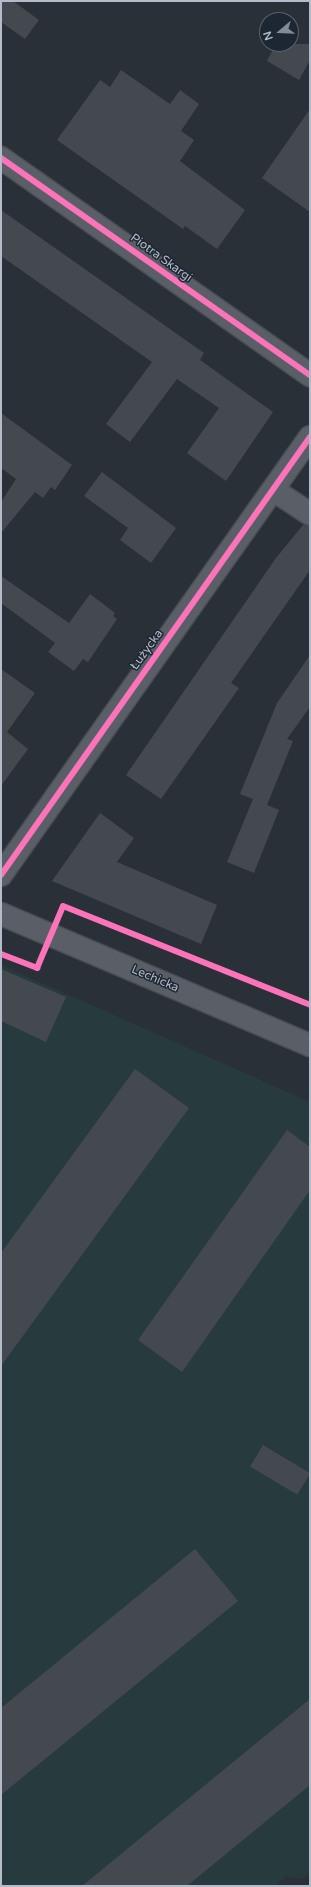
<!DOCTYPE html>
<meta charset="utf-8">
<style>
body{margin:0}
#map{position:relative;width:311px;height:1887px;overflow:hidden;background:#2a3038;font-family:"Varela Round",sans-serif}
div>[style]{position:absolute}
.green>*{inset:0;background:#273a3e}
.building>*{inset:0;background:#444950;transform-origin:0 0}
.roads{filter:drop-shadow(1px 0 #484c53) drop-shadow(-1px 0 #484c53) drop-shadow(0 1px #484c53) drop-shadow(0 -1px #484c53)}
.minor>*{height:22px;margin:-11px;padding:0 11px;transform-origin:11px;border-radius:11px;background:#5a5e66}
.tertiary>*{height:22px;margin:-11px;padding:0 11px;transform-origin:11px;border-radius:11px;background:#5a5e66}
.cycleway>*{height:6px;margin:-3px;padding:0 3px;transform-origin:3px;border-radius:3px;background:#fb73b8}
span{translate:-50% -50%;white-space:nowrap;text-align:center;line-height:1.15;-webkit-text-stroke:3px #1d2633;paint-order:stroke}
.street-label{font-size:12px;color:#b4bcc9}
.frame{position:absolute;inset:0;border:2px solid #b4bcc9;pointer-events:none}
.north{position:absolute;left:259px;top:12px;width:40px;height:40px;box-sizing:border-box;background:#1d2633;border:1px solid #59626f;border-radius:50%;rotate:251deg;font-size:11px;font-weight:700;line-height:16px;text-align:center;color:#b4bcc9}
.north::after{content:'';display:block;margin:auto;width:14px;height:18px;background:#848b96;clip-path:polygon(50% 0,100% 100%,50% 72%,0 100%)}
</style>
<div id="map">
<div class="green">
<div style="clip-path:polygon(1px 965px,310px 1102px,310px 1871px,302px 1879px,286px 1876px,275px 1886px,1px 1886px)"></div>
</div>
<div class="building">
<div style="clip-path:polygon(1px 1px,13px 1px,39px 20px,25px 39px,1px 22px)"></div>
<div style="clip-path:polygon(276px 44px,310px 44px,310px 60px,299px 80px,267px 61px)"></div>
<div style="clip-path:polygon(121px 70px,170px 104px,180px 90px,199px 104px,181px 131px,194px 140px,180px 161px,245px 210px,217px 249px,185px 226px,183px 229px,57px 140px,100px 80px,110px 87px)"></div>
<div style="clip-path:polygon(310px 109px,310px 212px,262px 178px)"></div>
<div style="clip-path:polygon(1px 210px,204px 353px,200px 360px,273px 412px,226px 481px,187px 453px,219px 408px,177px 379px,130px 442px,106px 424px,152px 362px,1px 256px)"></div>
<div style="clip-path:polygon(1px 413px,72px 465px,55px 490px,51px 487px,43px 498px,35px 492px,1px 533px,1px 502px,16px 479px,1px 468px)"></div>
<div style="clip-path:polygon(102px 472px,176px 528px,151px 563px,120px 540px,128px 528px,84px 496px)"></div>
<div style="clip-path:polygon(303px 525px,310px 526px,310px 570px,231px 683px,239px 688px,161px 799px,126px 775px,276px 558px)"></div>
<div style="clip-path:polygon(1px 576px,69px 623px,90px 594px,115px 613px,113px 616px,117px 619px,88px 662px,83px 659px,74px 671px,48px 652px,55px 643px,1px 603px)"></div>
<div style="clip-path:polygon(310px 655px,310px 707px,287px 739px,293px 741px,267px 805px,279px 810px,254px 873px,227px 862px,253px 799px,240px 794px,277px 703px)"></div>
<div style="clip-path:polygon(1px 669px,35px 693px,7px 732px,28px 749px,1px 786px)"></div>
<div style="clip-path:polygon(100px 813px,134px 838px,117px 862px,217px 905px,201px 944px,52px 881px)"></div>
<div style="clip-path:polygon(1px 969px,66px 997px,46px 1042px,1px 1021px)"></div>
<div style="clip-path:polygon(135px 1069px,189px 1108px,1px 1366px,1px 1253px)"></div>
<div style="clip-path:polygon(287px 1130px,310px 1147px,310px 1190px,182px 1372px,138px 1340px)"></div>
<div style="left:263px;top:1445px;width:55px;height:25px;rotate:31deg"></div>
<div style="clip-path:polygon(195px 1549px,238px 1601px,1px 1795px,1px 1708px)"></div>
<div style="clip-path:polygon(310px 1699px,310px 1785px,187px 1886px,82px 1886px)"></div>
</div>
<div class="roads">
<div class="minor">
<div style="left:1px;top:158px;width:378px;rotate:35.1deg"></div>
<div style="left:275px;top:491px;width:42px;rotate:33.3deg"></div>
<div style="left:1px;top:875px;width:536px;rotate:-54.8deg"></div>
</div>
<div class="tertiary">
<div style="left:1px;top:914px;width:336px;rotate:23deg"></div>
</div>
</div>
<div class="cycleway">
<div style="left:1px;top:158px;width:378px;rotate:35.1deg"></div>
<div style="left:1px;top:875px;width:536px;rotate:-54.8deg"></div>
<div style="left:1px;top:954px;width:39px;rotate:21deg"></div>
<div style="left:37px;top:968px;width:67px;rotate:-67.2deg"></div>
<div style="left:63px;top:906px;width:266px;rotate:21.8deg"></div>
</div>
<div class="street-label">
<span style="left:161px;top:258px;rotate:36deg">Piotra Skargi</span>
<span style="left:147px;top:650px;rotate:-54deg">Łużycka</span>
<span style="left:155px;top:979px;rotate:23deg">Lechicka</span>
</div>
<div class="frame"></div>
<div class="north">N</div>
</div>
